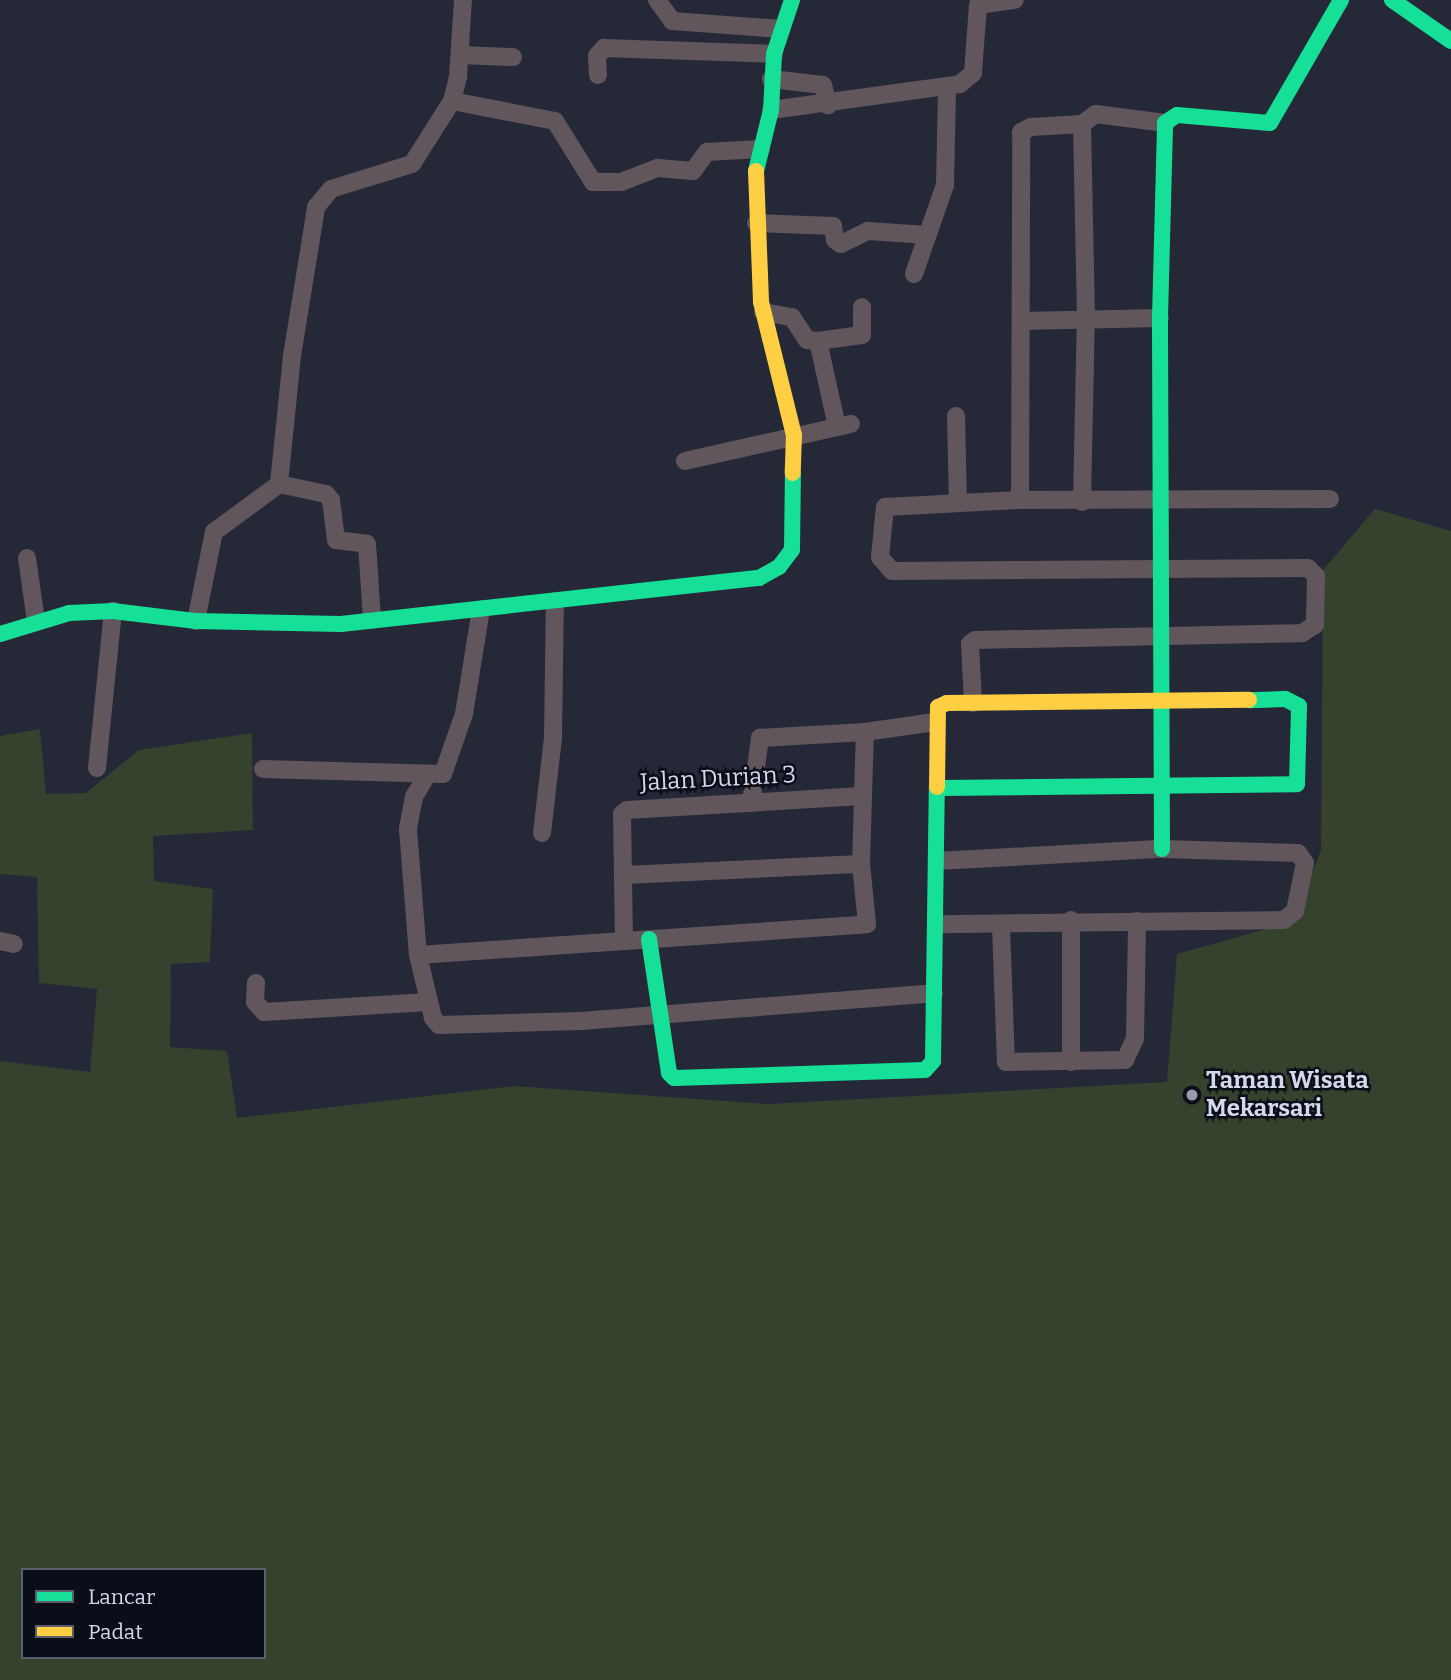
<!DOCTYPE html>
<style>
body{margin:0}
#map{position:relative;width:1451px;height:1680px;overflow:hidden;background:#252836;font-family:Bitter,serif}
div>[style]{position:absolute}
.green>*{inset:0;background:#34422e}
.street>*{height:18px;margin:-9px;padding:0 9px;transform-origin:9px;border-radius:9px;background:#61565b}
.fast>*{height:16px;margin:-8px;padding:0 8px;transform-origin:8px;border-radius:8px;background:#16e098}
.slow>*{height:16px;margin:-8px;padding:0 8px;transform-origin:8px;border-radius:8px;background:#ffcf43}
.dots>*{width:19px;height:19px;translate:-50% -50%;box-sizing:border-box;border:4px solid #0b0d19;border-radius:50%}
span{translate:-50% -50%;white-space:nowrap;text-align:center;line-height:1.15;-webkit-text-stroke:5px #0b0d19;paint-order:stroke}
.street-label{font-size:24px;color:#d4d9ea}
.poi-label{font-size:24px;color:#d4d9ea;font-weight:700}
.left{translate:0 -50%;text-align:left}
.legend{position:absolute;left:21px;top:1568px;width:245px;height:91px;box-sizing:border-box;background:#0b0d19;border:2px solid #5b5f6d;margin:0;padding:9px 12px;list-style:none;font-size:21px;color:#d4d9ea}
.legend li{display:flex;align-items:center;gap:14px;height:35px}
.legend b{width:35px;border:2px solid #5b5f6d}
</style>
<div id="map">
<div class="green">
<div style="clip-path:polygon(evenodd,1375px 509px,1451px 531px,1451px 1680px,0 1680px,0 1061px,90px 1072px,97px 989px,39px 983px,37px 877px,0 874px,0 736px,40px 729px,46px 794px,86px 793px,139px 750px,252px 733px,253px 830px,153px 836px,154px 881px,213px 889px,210px 962px,171px 964px,170px 1047px,227px 1051px,237px 1118px,514px 1086px,769px 1104px,1167px 1082px,1177px 954px,1294px 921px,1321px 850px,1323px 570px,1375px 509px,23px 1570px,264px 1570px,264px 1657px,23px 1657px,23px 1570px)"></div>
</div>
<div class="street">
<div style="left:657px;top:0;width:26px;rotate:54deg"></div>
<div style="left:672px;top:21px;width:109px;rotate:4.2deg"></div>
<div style="left:460px;top:55px;width:53px;rotate:2.2deg"></div>
<div style="left:598px;top:75px;width:19px;rotate:-93deg"></div>
<div style="left:597px;top:56px;width:11px;rotate:-49deg"></div>
<div style="left:604px;top:48px;width:170px;rotate:2deg"></div>
<div style="left:771px;top:79px;width:52px;rotate:6.6deg"></div>
<div style="left:823px;top:85px;width:21px;rotate:76deg"></div>
<div style="left:452px;top:101px;width:105px;rotate:11deg"></div>
<div style="left:555px;top:121px;width:72px;rotate:58.1deg"></div>
<div style="left:593px;top:182px;width:28px"></div>
<div style="left:621px;top:182px;width:40px;rotate:-21deg"></div>
<div style="left:658px;top:168px;width:35px;rotate:5deg"></div>
<div style="left:693px;top:171px;width:24px;rotate:-54deg"></div>
<div style="left:707px;top:152px;width:54px;rotate:-3.2deg"></div>
<div style="left:771px;top:110px;width:191px;rotate:-7.8deg"></div>
<div style="left:960px;top:84px;width:17px;rotate:-40deg"></div>
<div style="left:973px;top:73px;width:68px;rotate:-85.8deg"></div>
<div style="left:978px;top:5px;width:37px;rotate:-8deg"></div>
<div style="left:756px;top:223px;width:77px;rotate:2.2deg"></div>
<div style="left:833px;top:226px;width:14px;rotate:82deg"></div>
<div style="left:835px;top:240px;width:7px;rotate:34deg"></div>
<div style="left:841px;top:244px;width:30px;rotate:-26deg"></div>
<div style="left:868px;top:231px;width:59px;rotate:3.9deg"></div>
<div style="left:914px;top:274px;width:94px;rotate:-70.8deg"></div>
<div style="left:945px;top:185px;width:99px;rotate:-88.8deg"></div>
<div style="left:763px;top:312px;width:29px;rotate:10deg"></div>
<div style="left:792px;top:317px;width:27px;rotate:57deg"></div>
<div style="left:807px;top:340px;width:11px;rotate:5deg"></div>
<div style="left:818px;top:341px;width:88px;rotate:77.5deg"></div>
<div style="left:1021px;top:321px;width:139px;rotate:-1.2deg"></div>
<div style="left:818px;top:341px;width:44px;rotate:-7.8deg"></div>
<div style="left:862px;top:335px;width:28px;rotate:-90deg"></div>
<div style="left:956px;top:416px;width:85px;rotate:88.7deg"></div>
<div style="left:685px;top:461px;width:170px;rotate:-12.6deg"></div>
<div style="left:279px;top:484px;width:48px;rotate:12deg"></div>
<div style="left:326px;top:494px;width:8px;rotate:50deg"></div>
<div style="left:331px;top:500px;width:40px;rotate:82.9deg"></div>
<div style="left:336px;top:540px;width:31px;rotate:7deg"></div>
<div style="left:367px;top:544px;width:76px;rotate:86.2deg"></div>
<div style="left:1020px;top:500px;width:368px;rotate:-89.8deg"></div>
<div style="left:1021px;top:132px;width:11px;rotate:-27deg"></div>
<div style="left:1031px;top:127px;width:51px;rotate:-3.4deg"></div>
<div style="left:1082px;top:502px;width:185px;rotate:-88.8deg"></div>
<div style="left:1086px;top:317px;width:193px;rotate:-91.2deg"></div>
<div style="left:1082px;top:124px;width:17px;rotate:-36deg"></div>
<div style="left:1096px;top:114px;width:70px;rotate:7.4deg"></div>
<div style="left:27px;top:558px;width:64px;rotate:81.9deg"></div>
<div style="left:196px;top:621px;width:91px;rotate:-78.6deg"></div>
<div style="left:214px;top:532px;width:81px;rotate:-36.4deg"></div>
<div style="left:279px;top:484px;width:129px;rotate:-84.2deg"></div>
<div style="left:292px;top:356px;width:151px;rotate:-80.8deg"></div>
<div style="left:316px;top:207px;width:23px;rotate:-50deg"></div>
<div style="left:331px;top:189px;width:85px;rotate:-17.2deg"></div>
<div style="left:412px;top:164px;width:75px;rotate:-57.6deg"></div>
<div style="left:452px;top:101px;width:25px;rotate:-76deg"></div>
<div style="left:458px;top:77px;width:77px;rotate:-86.3deg"></div>
<div style="left:973px;top:703px;width:59px;rotate:-92.9deg"></div>
<div style="left:970px;top:644px;width:6px;rotate:-39deg"></div>
<div style="left:975px;top:640px;width:327px;rotate:-1.2deg"></div>
<div style="left:1302px;top:633px;width:15px;rotate:-32deg"></div>
<div style="left:1315px;top:625px;width:49px;rotate:-88.8deg"></div>
<div style="left:1316px;top:576px;width:11px;rotate:-135deg"></div>
<div style="left:1308px;top:568px;width:416px;rotate:179.6deg"></div>
<div style="left:892px;top:571px;width:18px;rotate:-131deg"></div>
<div style="left:880px;top:557px;width:50px;rotate:-84.3deg"></div>
<div style="left:885px;top:507px;width:135px;rotate:-3deg"></div>
<div style="left:1020px;top:500px;width:310px;rotate:-0.2deg"></div>
<div style="left:97px;top:768px;width:158px;rotate:-84.2deg"></div>
<div style="left:263px;top:769px;width:180px;rotate:1.6deg"></div>
<div style="left:443px;top:774px;width:64px;rotate:-70.7deg"></div>
<div style="left:464px;top:714px;width:106px;rotate:-80.8deg"></div>
<div style="left:427px;top:775px;width:26px;rotate:121deg"></div>
<div style="left:414px;top:797px;width:33px;rotate:101deg"></div>
<div style="left:408px;top:829px;width:126px;rotate:85.5deg"></div>
<div style="left:418px;top:955px;width:65px;rotate:76.6deg"></div>
<div style="left:433px;top:1018px;width:9px;rotate:49deg"></div>
<div style="left:439px;top:1025px;width:142px;rotate:-1.6deg"></div>
<div style="left:581px;top:1021px;width:354px;rotate:-4.5deg"></div>
<div style="left:751px;top:803px;width:66px;rotate:-82.1deg"></div>
<div style="left:760px;top:738px;width:105px;rotate:-3.3deg"></div>
<div style="left:865px;top:732px;width:70px;rotate:-8.2deg"></div>
<div style="left:542px;top:833px;width:96px;rotate:-83.4deg"></div>
<div style="left:553px;top:738px;width:137px;rotate:-89.2deg"></div>
<div style="left:937px;top:861px;width:225px;rotate:-3.1deg"></div>
<div style="left:1162px;top:849px;width:136px;rotate:1.7deg"></div>
<div style="left:1298px;top:853px;width:12px;rotate:55deg"></div>
<div style="left:1305px;top:863px;width:49px;rotate:101.8deg"></div>
<div style="left:1295px;top:911px;width:14px;rotate:141deg"></div>
<div style="left:1284px;top:920px;width:347px;rotate:179.3deg"></div>
<div style="left:625px;top:875px;width:236px;rotate:-2.7deg"></div>
<div style="left:1071px;top:920px;width:142px;rotate:90deg"></div>
<div style="left:1001px;top:927px;width:135px;rotate:87.9deg"></div>
<div style="left:1006px;top:1062px;width:119px;rotate:-1deg"></div>
<div style="left:1125px;top:1060px;width:23px;rotate:-65deg"></div>
<div style="left:1135px;top:1039px;width:118px;rotate:-89deg"></div>
<div style="left:0;top:941px;width:14px;rotate:12deg"></div>
<div style="left:624px;top:941px;width:127px;rotate:-90.9deg"></div>
<div style="left:622px;top:814px;width:6px;rotate:-39deg"></div>
<div style="left:627px;top:810px;width:235px;rotate:-3.4deg"></div>
<div style="left:418px;top:955px;width:450px;rotate:-3.9deg"></div>
<div style="left:867px;top:924px;width:60px;rotate:-95.7deg"></div>
<div style="left:861px;top:864px;width:132px;rotate:-88.3deg"></div>
<div style="left:256px;top:983px;width:19px;rotate:93deg"></div>
<div style="left:255px;top:1002px;width:13px;rotate:48deg"></div>
<div style="left:264px;top:1012px;width:165px;rotate:-3.5deg"></div>
</div>
<div class="fast">
<div style="left:1392px;top:0;width:72px;rotate:34.8deg"></div>
<div style="left:756px;top:171px;width:63px;rotate:-76.2deg"></div>
<div style="left:771px;top:110px;width:56px;rotate:-86.9deg"></div>
<div style="left:774px;top:54px;width:57px;rotate:-71.6deg"></div>
<div style="left:0;top:634px;width:72px;rotate:-16.9deg"></div>
<div style="left:69px;top:613px;width:44px;rotate:-2.6deg"></div>
<div style="left:113px;top:611px;width:84px;rotate:6.9deg"></div>
<div style="left:196px;top:621px;width:145px;rotate:1.2deg"></div>
<div style="left:341px;top:624px;width:421px;rotate:-6.3deg"></div>
<div style="left:759px;top:578px;width:23px;rotate:-29deg"></div>
<div style="left:779px;top:567px;width:21px;rotate:-53deg"></div>
<div style="left:792px;top:550px;width:77px;rotate:-89.3deg"></div>
<div style="left:938px;top:788px;width:359px;rotate:-0.6deg"></div>
<div style="left:1297px;top:784px;width:78px;rotate:-88.5deg"></div>
<div style="left:1299px;top:706px;width:16px;rotate:-153deg"></div>
<div style="left:1285px;top:699px;width:36px;rotate:178deg"></div>
<div style="left:1162px;top:849px;width:531px;rotate:-90.22deg"></div>
<div style="left:1160px;top:318px;width:195px;rotate:-88.5deg"></div>
<div style="left:1165px;top:123px;width:14px;rotate:-34deg"></div>
<div style="left:1177px;top:115px;width:93px;rotate:4.9deg"></div>
<div style="left:1270px;top:123px;width:142px;rotate:-60deg"></div>
<div style="left:649px;top:939px;width:135px;rotate:81.5deg"></div>
<div style="left:669px;top:1073px;width:7px;rotate:45deg"></div>
<div style="left:674px;top:1078px;width:251px;rotate:-1.8deg"></div>
<div style="left:925px;top:1070px;width:12px;rotate:-48deg"></div>
<div style="left:933px;top:1061px;width:274px;rotate:-89.2deg"></div>
</div>
<div class="slow">
<div style="left:756px;top:171px;width:131px;rotate:87.8deg"></div>
<div style="left:761px;top:302px;width:137px;rotate:76.1deg"></div>
<div style="left:794px;top:435px;width:38px;rotate:92deg"></div>
<div style="left:937px;top:787px;width:80px;rotate:-89.3deg"></div>
<div style="left:938px;top:707px;width:10px;rotate:-24deg"></div>
<div style="left:947px;top:703px;width:302px;rotate:-0.6deg"></div>
</div>
<div class="dots">
<div style="left:1192px;top:1095px;background:#979bab"></div>
</div>
<div class="street-label">
<span style="left:718px;top:779px;rotate:-3deg">Jalan Durian 3</span>
</div>
<div class="poi-label">
<span class="left" style="left:1206px;top:1095px">Taman Wisata<br>Mekarsari</span>
</div>
<ul class="legend">
<li><b style="height:9px;background:#16e098"></b>Lancar</li>
<li><b style="height:9px;background:#ffcf43"></b>Padat</li>
</ul>
</div>
